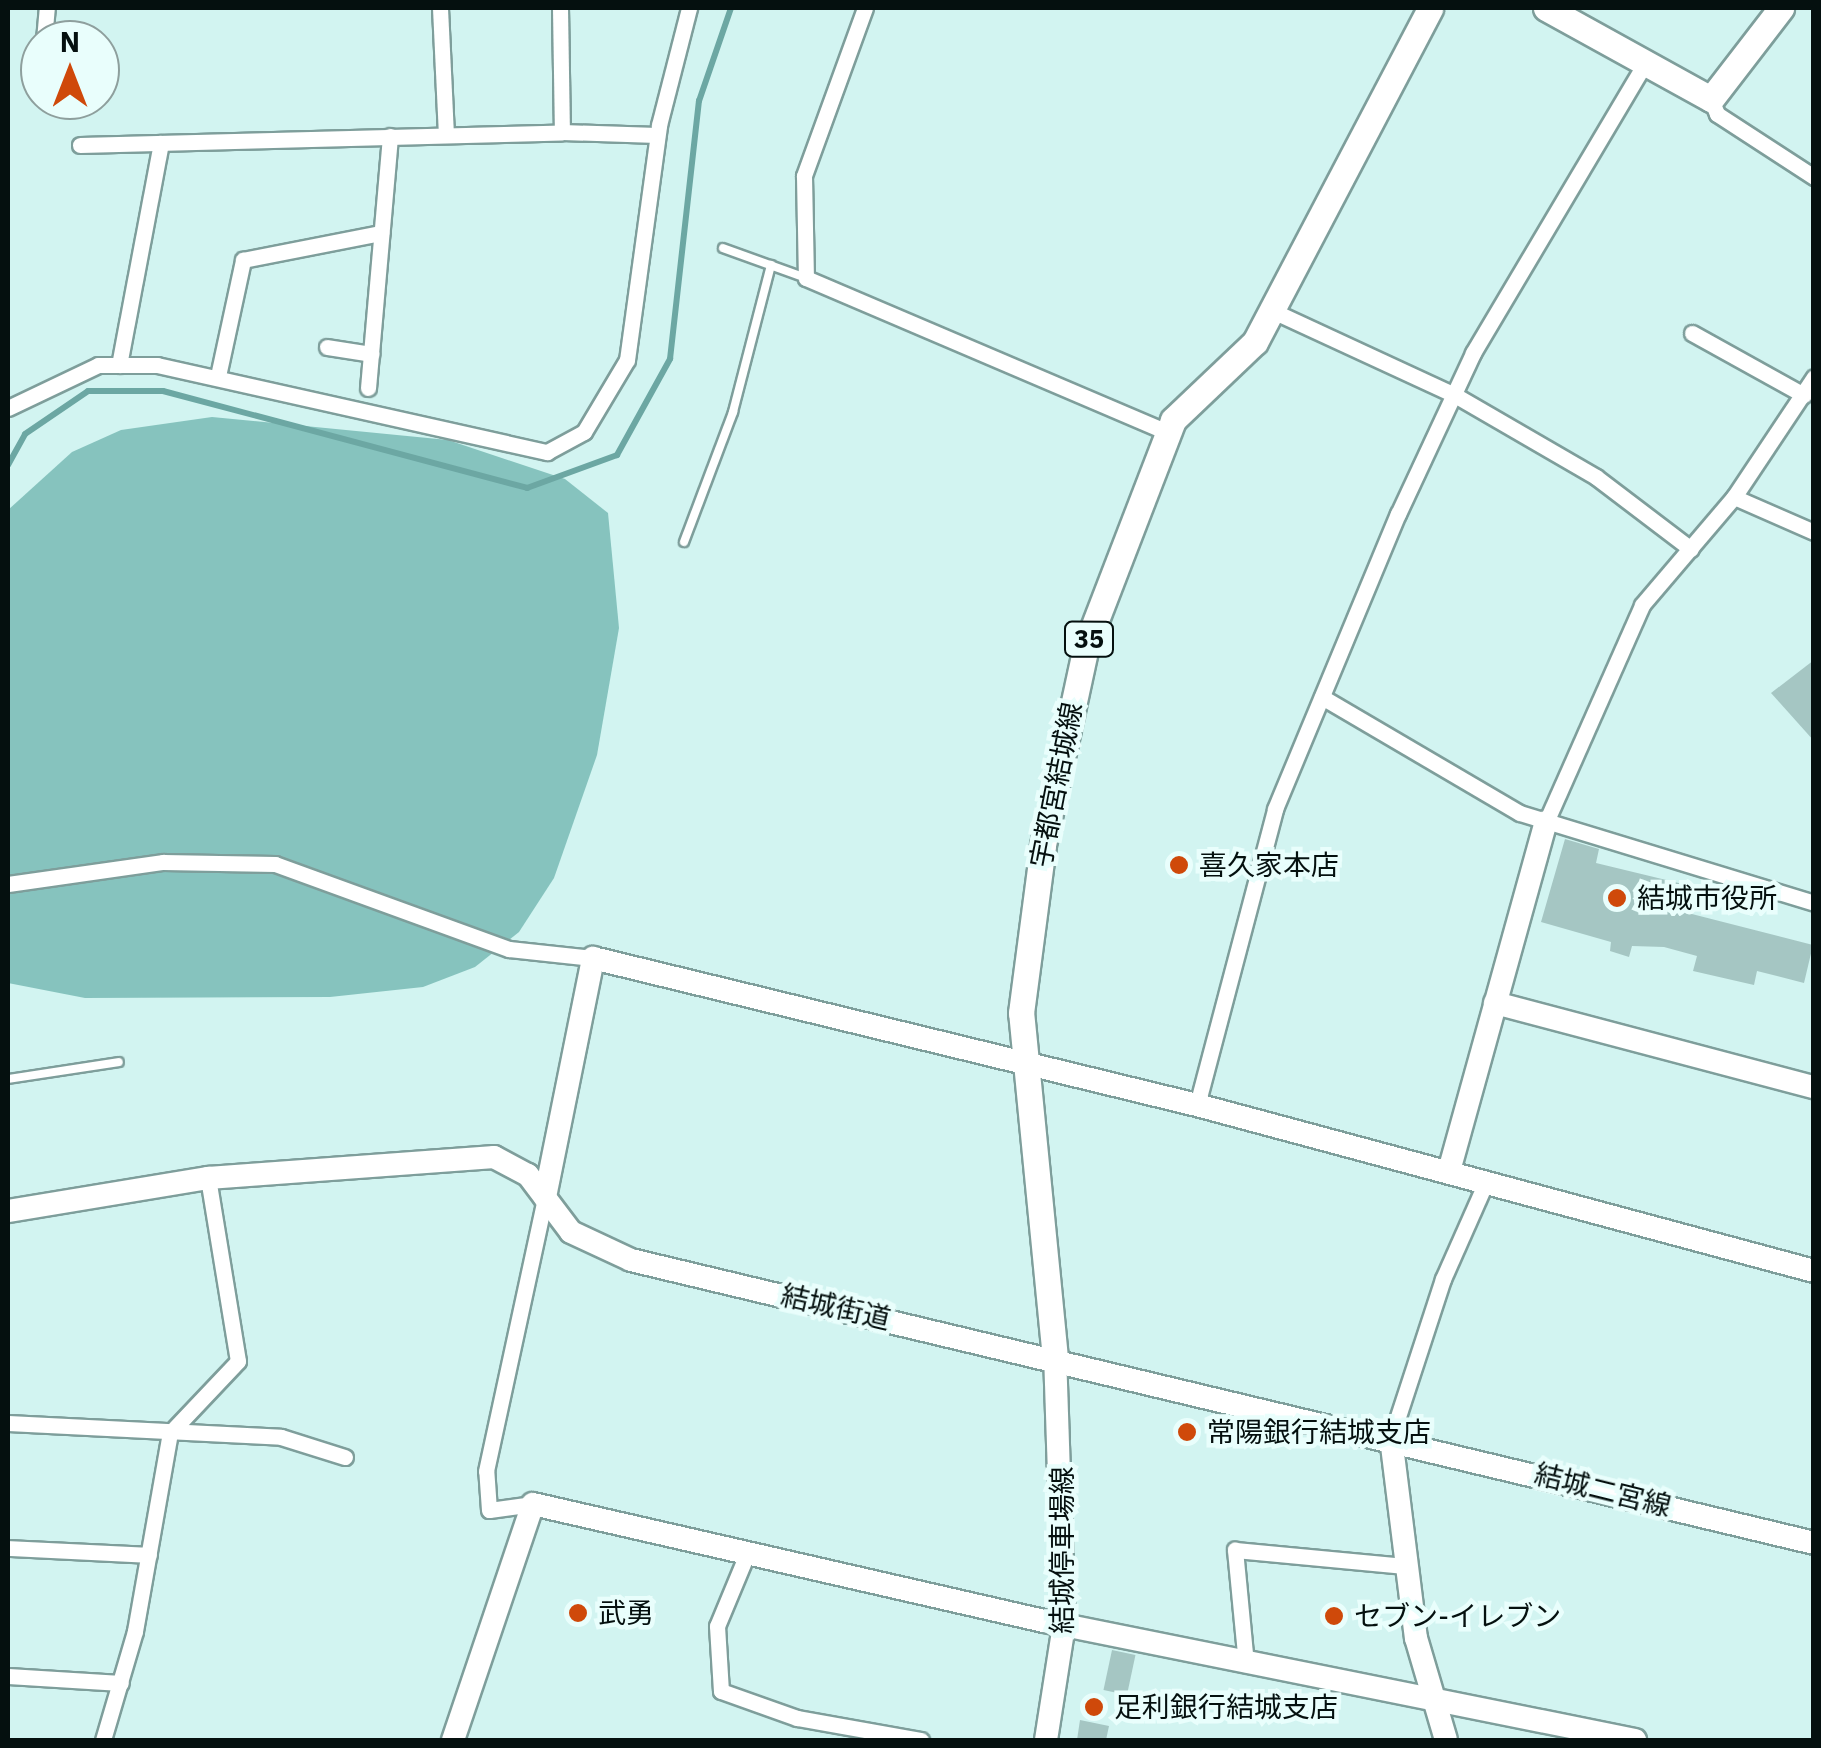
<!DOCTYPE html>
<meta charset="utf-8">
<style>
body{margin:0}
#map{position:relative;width:1821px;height:1748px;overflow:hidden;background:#d2f4f1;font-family:"IBM Plex Sans","Noto Sans JP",sans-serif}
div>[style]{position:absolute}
.forest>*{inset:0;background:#86c3be}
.stream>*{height:6px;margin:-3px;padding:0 3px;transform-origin:3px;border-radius:3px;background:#6ca7a3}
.building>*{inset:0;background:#a5c6c3;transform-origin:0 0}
.roads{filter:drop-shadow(2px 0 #7e9e9b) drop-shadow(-2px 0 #7e9e9b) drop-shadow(0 2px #7e9e9b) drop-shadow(0 -2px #7e9e9b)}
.lane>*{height:8px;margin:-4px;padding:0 4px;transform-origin:4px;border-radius:4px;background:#fff}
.street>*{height:15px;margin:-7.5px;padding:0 7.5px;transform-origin:7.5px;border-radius:7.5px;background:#fff}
.secondary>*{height:22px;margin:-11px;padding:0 11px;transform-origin:11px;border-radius:11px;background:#fff}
.primary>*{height:25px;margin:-12.5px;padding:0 12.5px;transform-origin:12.5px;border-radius:12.5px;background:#fff}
.dots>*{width:28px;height:28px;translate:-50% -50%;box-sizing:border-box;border:5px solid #e9fefc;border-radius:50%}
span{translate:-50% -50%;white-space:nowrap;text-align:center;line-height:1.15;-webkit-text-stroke:9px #e9fefc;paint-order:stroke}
.shield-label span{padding:2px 8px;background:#e9fefc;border:2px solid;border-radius:8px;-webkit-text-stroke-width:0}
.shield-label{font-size:25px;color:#05100f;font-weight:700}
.street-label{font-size:28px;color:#05100f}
.poi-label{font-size:28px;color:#05100f}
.left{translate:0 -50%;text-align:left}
.frame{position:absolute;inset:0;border:10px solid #05100f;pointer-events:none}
.north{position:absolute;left:20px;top:20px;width:100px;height:100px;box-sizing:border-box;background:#e9fefc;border:2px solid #8e9f9d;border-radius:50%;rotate:0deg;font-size:28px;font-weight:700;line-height:40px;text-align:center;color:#05100f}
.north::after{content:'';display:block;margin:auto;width:35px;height:45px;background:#cf490a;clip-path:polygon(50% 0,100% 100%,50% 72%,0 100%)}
</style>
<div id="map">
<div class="forest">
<div style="clip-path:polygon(212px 417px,448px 440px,565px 479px,608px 513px,619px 628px,597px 755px,554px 878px,519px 932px,475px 967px,423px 987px,330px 997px,85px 998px,8px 983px,8px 510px,72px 452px,121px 430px)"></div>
</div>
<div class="stream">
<div style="left:8px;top:465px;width:35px;rotate:-61deg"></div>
<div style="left:25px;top:434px;width:76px;rotate:-34.3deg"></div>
<div style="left:88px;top:391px;width:75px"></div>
<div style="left:163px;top:391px;width:377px;rotate:14.9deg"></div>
<div style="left:527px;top:488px;width:96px;rotate:-20.1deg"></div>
<div style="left:617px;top:455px;width:110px;rotate:-61.1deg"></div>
<div style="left:670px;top:359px;width:260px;rotate:-83.6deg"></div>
<div style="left:699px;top:101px;width:98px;rotate:-71deg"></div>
</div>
<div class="building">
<div style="clip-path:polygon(1814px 660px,1814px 741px,1771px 693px)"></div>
<div style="clip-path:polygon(1565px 839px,1599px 849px,1596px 863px,1691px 886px,1684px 912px,1813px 945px,1804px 983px,1757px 971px,1754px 985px,1693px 971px,1697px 956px,1664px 947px,1632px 946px,1629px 957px,1610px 951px,1611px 942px,1541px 922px)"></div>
<div style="left:1112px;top:1650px;width:24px;height:41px;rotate:12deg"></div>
<div style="clip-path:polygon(1080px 1720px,1109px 1726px,1106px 1740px,1077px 1740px)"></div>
</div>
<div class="roads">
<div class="lane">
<div style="left:723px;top:248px;width:88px;rotate:19.9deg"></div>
<div style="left:684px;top:542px;width:139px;rotate:-69.3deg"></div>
<div style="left:733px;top:412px;width:152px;rotate:-75.5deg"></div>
<div style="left:8px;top:1079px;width:112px;rotate:-8.7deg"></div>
</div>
<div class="street">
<div style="left:440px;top:8px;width:127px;rotate:87.3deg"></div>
<div style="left:560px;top:8px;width:124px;rotate:89.1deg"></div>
<div style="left:562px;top:132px;width:95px;rotate:1.8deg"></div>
<div style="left:865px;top:8px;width:179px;rotate:110deg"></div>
<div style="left:804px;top:176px;width:102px;rotate:88.9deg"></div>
<div style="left:806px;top:278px;width:392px;rotate:23.1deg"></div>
<div style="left:44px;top:40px;width:32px;rotate:-85deg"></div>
<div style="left:1711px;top:99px;width:16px;rotate:68deg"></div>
<div style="left:1717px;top:114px;width:116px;rotate:33deg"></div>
<div style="left:80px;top:145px;width:482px;rotate:-1.5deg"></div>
<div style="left:1273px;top:311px;width:198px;rotate:24.8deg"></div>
<div style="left:1453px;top:394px;width:165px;rotate:30.1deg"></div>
<div style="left:1596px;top:477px;width:119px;rotate:37.2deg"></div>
<div style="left:1692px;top:333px;width:128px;rotate:29deg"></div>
<div style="left:327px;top:347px;width:45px;rotate:9deg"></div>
<div style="left:119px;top:365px;width:226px;rotate:-79.3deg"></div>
<div style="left:218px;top:376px;width:119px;rotate:-77.8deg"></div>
<div style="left:243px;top:260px;width:141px;rotate:-11.1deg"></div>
<div style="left:368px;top:388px;width:253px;rotate:-85deg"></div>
<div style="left:8px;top:408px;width:100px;rotate:-25.5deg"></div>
<div style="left:98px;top:365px;width:59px"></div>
<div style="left:157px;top:365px;width:400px;rotate:12.6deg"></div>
<div style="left:547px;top:452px;width:42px;rotate:-28.4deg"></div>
<div style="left:584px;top:432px;width:84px;rotate:-59.2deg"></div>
<div style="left:627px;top:360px;width:237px;rotate:-82.2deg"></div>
<div style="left:659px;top:125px;width:121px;rotate:-75.6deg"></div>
<div style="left:1734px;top:497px;width:87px;rotate:23.6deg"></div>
<div style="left:1322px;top:697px;width:229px;rotate:30.4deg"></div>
<div style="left:1520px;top:813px;width:307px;rotate:17deg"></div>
<div style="left:1546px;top:822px;width:237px;rotate:-66.1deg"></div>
<div style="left:1642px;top:605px;width:142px;rotate:-49.6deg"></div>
<div style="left:1734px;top:497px;width:144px;rotate:-56.3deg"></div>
<div style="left:8px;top:884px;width:157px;rotate:-8.1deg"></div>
<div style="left:163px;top:862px;width:112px;rotate:1deg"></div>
<div style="left:275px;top:864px;width:249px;rotate:20deg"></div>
<div style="left:509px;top:949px;width:84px;rotate:6.1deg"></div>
<div style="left:1197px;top:1105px;width:306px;rotate:-75.2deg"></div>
<div style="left:1275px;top:809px;width:320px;rotate:-67.4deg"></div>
<div style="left:1398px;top:514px;width:178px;rotate:-65deg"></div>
<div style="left:1473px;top:353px;width:337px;rotate:-59.3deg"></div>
<div style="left:8px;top:1423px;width:273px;rotate:2.9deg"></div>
<div style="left:281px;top:1437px;width:67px;rotate:17.4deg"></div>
<div style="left:1391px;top:1438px;width:167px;rotate:-71.9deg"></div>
<div style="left:1443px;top:1279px;width:106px;rotate:-66.1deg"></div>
<div style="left:533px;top:1504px;width:44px;rotate:172.2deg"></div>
<div style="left:489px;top:1510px;width:39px;rotate:-94deg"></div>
<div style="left:486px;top:1471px;width:280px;rotate:-77.8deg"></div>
<div style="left:8px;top:1548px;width:141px;rotate:2.8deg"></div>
<div style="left:747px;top:1554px;width:78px;rotate:112.6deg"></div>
<div style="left:717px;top:1626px;width:65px;rotate:86.5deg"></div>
<div style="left:721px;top:1691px;width:81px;rotate:19.6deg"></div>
<div style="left:797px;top:1718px;width:126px;rotate:10.1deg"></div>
<div style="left:1246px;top:1664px;width:115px;rotate:-95.5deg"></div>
<div style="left:1235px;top:1550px;width:171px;rotate:5.4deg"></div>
<div style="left:8px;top:1676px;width:113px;rotate:3.5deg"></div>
<div style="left:103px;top:1740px;width:114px;rotate:-73.6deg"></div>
<div style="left:135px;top:1631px;width:201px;rotate:-80deg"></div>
<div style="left:170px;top:1433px;width:99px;rotate:-46.6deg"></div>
<div style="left:238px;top:1361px;width:185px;rotate:-99.3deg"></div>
</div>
<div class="secondary">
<div style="left:1495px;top:1003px;width:330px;rotate:14.8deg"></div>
<div style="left:1449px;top:1171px;width:362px;rotate:-74.5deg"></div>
<div style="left:545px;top:1197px;width:244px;rotate:-78.6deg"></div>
<div style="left:593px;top:958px;width:622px;rotate:13.68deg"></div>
<div style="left:1197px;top:1105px;width:639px;rotate:15.06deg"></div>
<div style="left:8px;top:1211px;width:203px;rotate:-9.4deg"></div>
<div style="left:208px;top:1178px;width:287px;rotate:-4.2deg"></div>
<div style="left:494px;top:1157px;width:38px;rotate:28deg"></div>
<div style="left:528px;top:1175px;width:71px;rotate:53deg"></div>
<div style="left:571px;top:1232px;width:66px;rotate:25deg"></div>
<div style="left:631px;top:1260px;width:1216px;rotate:13.45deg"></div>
<div style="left:1391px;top:1438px;width:202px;rotate:82.9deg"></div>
<div style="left:1416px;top:1638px;width:106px;rotate:73.6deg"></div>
<div style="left:453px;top:1740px;width:249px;rotate:-71.3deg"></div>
<div style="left:533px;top:1504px;width:524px;rotate:12.9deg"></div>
<div style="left:1044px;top:1621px;width:603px;rotate:11.38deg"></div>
<div style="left:1046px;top:1740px;width:116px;rotate:-81.1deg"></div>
<div style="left:1064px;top:1625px;width:267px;rotate:-91.9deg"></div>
</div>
<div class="primary">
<div style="left:1546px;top:8px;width:188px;rotate:28.9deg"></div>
<div style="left:1711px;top:99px;width:115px;rotate:-52.4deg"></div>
<div style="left:1055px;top:1358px;width:347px;rotate:-95.6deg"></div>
<div style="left:1021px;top:1013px;width:169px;rotate:-82.5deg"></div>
<div style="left:1043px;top:845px;width:204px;rotate:-77.8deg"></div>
<div style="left:1086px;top:646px;width:242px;rotate:-68.9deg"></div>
<div style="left:1173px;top:420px;width:113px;rotate:-43.6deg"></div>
<div style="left:1255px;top:342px;width:377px;rotate:-62.3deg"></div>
</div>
</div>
<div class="dots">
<div style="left:1179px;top:865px;background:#cf490a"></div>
<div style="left:1617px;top:898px;background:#cf490a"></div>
<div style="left:1187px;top:1432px;background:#cf490a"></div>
<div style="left:578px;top:1613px;background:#cf490a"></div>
<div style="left:1334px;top:1616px;background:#cf490a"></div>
<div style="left:1094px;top:1707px;background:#cf490a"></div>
</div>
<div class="shield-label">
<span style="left:1089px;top:639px">35</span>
</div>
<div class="street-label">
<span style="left:1056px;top:785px;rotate:-79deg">宇都宮結城線</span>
<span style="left:836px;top:1307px;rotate:13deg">結城街道</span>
<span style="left:1603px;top:1490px;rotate:14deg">結城二宮線</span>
<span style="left:1062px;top:1550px;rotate:-90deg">結城停車場線</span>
</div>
<div class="poi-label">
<span class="left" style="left:1199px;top:865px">喜久家本店</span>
<span class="left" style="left:1637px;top:898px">結城市役所</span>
<span class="left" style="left:1207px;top:1432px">常陽銀行結城支店</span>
<span class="left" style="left:598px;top:1613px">武勇</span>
<span class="left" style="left:1354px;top:1616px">セブン-イレブン</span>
<span class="left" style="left:1114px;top:1707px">足利銀行結城支店</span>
</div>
<div class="frame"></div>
<div class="north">N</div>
</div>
